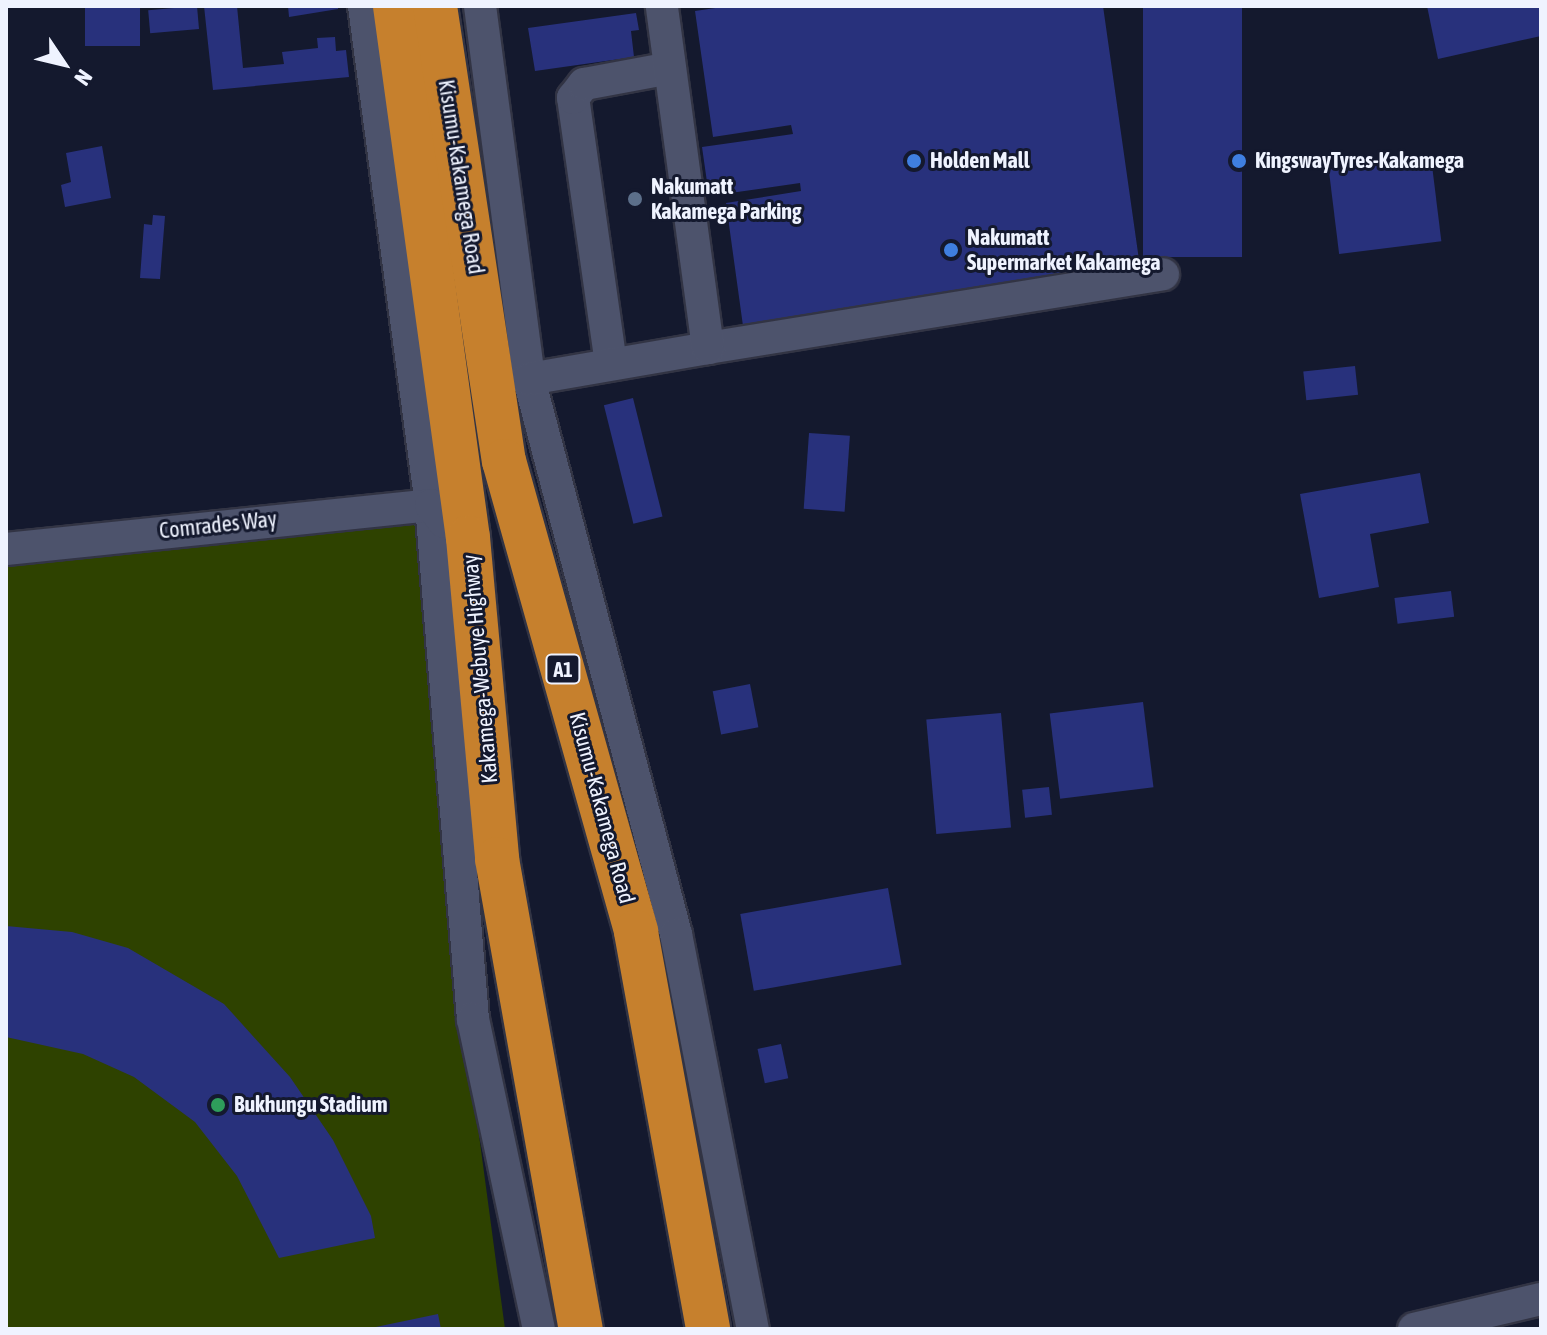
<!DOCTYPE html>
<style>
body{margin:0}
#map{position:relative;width:1547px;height:1335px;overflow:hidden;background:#14192e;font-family:"Asap Condensed",sans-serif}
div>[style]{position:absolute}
.green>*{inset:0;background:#2e4200}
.building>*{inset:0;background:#28317c;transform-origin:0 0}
.roads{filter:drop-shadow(2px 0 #323444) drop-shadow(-2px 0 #323444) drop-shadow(0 2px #323444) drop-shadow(0 -2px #323444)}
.minor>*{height:32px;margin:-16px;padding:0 16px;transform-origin:16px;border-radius:16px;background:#4d536c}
.highway>*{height:44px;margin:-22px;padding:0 22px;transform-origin:22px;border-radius:22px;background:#c6802d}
.dots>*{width:22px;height:22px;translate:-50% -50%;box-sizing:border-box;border:4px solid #14192e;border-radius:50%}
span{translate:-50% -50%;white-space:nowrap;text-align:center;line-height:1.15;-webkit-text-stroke:6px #14192e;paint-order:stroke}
.shield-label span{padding:2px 6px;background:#14192e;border:2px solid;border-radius:6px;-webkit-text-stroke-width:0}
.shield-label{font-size:20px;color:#eff3ff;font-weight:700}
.poi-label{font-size:22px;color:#eff3ff;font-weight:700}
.left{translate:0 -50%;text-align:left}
.street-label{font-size:22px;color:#eff3ff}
.frame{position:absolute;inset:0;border:8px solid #eff3ff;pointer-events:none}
.north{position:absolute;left:24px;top:24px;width:80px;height:80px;-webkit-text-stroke:6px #14192e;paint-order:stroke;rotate:125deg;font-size:22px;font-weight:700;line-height:32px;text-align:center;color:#eff3ff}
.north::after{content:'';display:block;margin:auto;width:28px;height:36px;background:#eff3ff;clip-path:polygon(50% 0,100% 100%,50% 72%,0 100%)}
</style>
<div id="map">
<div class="green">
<div style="clip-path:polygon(416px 491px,464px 1023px,505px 1329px,6px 1329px,6px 553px)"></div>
</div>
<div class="building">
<div style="left:85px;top:6px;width:55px;height:40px"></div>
<div style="left:197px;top:6px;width:23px;height:49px;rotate:85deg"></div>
<div style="clip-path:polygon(204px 6px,237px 6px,243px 68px,284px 64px,282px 52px,318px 48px,317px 38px,335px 37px,336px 51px,346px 50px,349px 77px,213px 90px)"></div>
<div style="clip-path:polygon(288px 6px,338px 6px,338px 9px,289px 17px)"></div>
<div style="clip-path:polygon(729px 6px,1103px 6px,1140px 267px,743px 326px,726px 203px,801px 191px,800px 183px,709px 196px,702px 147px,793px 134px,791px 125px,713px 137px,695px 11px)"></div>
<div style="left:1143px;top:6px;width:99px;height:251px"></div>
<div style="clip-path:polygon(1427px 6px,1541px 6px,1541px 36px,1438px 59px)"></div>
<div style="clip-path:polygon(636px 13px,639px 30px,631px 31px,634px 57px,535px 71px,528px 28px)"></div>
<div style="clip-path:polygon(102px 146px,111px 198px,65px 207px,61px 185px,71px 182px,66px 153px)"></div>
<div style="left:1431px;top:157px;width:85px;height:103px;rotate:83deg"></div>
<div style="clip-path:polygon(153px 215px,165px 216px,160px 279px,140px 278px,144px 224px,152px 225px)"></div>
<div style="left:1355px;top:366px;width:29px;height:52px;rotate:84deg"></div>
<div style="left:633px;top:398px;width:122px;height:30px;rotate:76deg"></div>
<div style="left:809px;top:433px;width:41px;height:76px;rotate:4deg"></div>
<div style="clip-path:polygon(1420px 473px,1429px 523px,1370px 534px,1379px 587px,1319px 598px,1300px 494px)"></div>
<div style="left:1451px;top:591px;width:26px;height:57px;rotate:83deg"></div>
<div style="left:750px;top:684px;width:44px;height:38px;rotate:79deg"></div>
<div style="left:1143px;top:702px;width:86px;height:94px;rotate:83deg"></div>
<div style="left:1001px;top:713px;width:115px;height:75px;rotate:85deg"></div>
<div style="left:1049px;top:787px;width:28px;height:27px;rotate:84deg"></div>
<div style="left:888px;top:888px;width:78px;height:150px;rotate:80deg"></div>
<div style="clip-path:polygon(6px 926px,72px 932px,128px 948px,224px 1004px,290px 1077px,333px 1140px,371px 1216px,375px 1238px,279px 1258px,237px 1176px,195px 1122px,134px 1077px,83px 1054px,6px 1037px)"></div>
<div style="left:781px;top:1044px;width:35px;height:24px;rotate:78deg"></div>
<div style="clip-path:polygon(438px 1314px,441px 1329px,371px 1329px,371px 1328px)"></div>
</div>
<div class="roads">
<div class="minor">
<div style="left:364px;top:6px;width:503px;rotate:82.35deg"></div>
<div style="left:431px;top:505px;width:516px;rotate:85.33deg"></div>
<div style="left:473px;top:1019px;width:317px;rotate:78deg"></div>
<div style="left:480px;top:6px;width:376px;rotate:82.5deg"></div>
<div style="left:529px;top:379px;width:574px;rotate:75.17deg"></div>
<div style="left:676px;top:934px;width:402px;rotate:79deg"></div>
<div style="left:708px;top:348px;width:461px;rotate:-9.2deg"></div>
<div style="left:611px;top:364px;width:269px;rotate:-98.1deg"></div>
<div style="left:573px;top:98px;width:18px;rotate:-52deg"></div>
<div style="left:584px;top:84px;width:87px;rotate:-10.5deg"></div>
<div style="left:529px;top:379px;width:182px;rotate:-9.8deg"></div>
<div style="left:708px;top:348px;width:345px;rotate:-97.7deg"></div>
<div style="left:6px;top:549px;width:427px;rotate:-5.9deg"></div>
<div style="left:431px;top:505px;width:21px;rotate:53deg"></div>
<div style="left:1414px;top:1329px;width:130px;rotate:-13.3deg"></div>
</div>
<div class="highway">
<div style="left:395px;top:6px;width:537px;rotate:82.19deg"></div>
<div style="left:468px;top:538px;width:322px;rotate:84.8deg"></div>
<div style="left:497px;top:859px;width:477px;rotate:79.9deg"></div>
<div style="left:435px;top:6px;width:460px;rotate:81.4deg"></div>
<div style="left:504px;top:461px;width:489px;rotate:74.3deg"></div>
<div style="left:636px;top:932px;width:403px;rotate:79.7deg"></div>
</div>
</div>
<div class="dots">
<div style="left:914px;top:161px;background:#3f7fe0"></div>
<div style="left:1239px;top:161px;background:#3f7fe0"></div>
<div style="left:635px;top:199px;background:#5c6f8a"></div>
<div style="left:951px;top:250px;background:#3f7fe0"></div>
<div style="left:218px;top:1105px;background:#2e9e5b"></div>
</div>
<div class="shield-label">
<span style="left:563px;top:669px">A1</span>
</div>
<div class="poi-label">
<span class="left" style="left:930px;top:161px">Holden Mall</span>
<span class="left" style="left:1255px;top:161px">KingswayTyres-Kakamega</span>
<span class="left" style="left:651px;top:199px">Nakumatt<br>Kakamega Parking</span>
<span class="left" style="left:967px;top:250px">Nakumatt<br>Supermarket Kakamega</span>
<span class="left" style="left:234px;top:1105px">Bukhungu Stadium</span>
</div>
<div class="street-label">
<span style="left:461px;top:177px;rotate:81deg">Kisumu-Kakamega Road</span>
<span style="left:218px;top:525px;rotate:-6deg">Comrades Way</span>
<span style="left:480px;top:669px;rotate:-95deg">Kakamega-Webuye Highway</span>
<span style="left:602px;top:808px;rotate:75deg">Kisumu-Kakamega Road</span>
</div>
<div class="frame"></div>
<div class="north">N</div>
</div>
